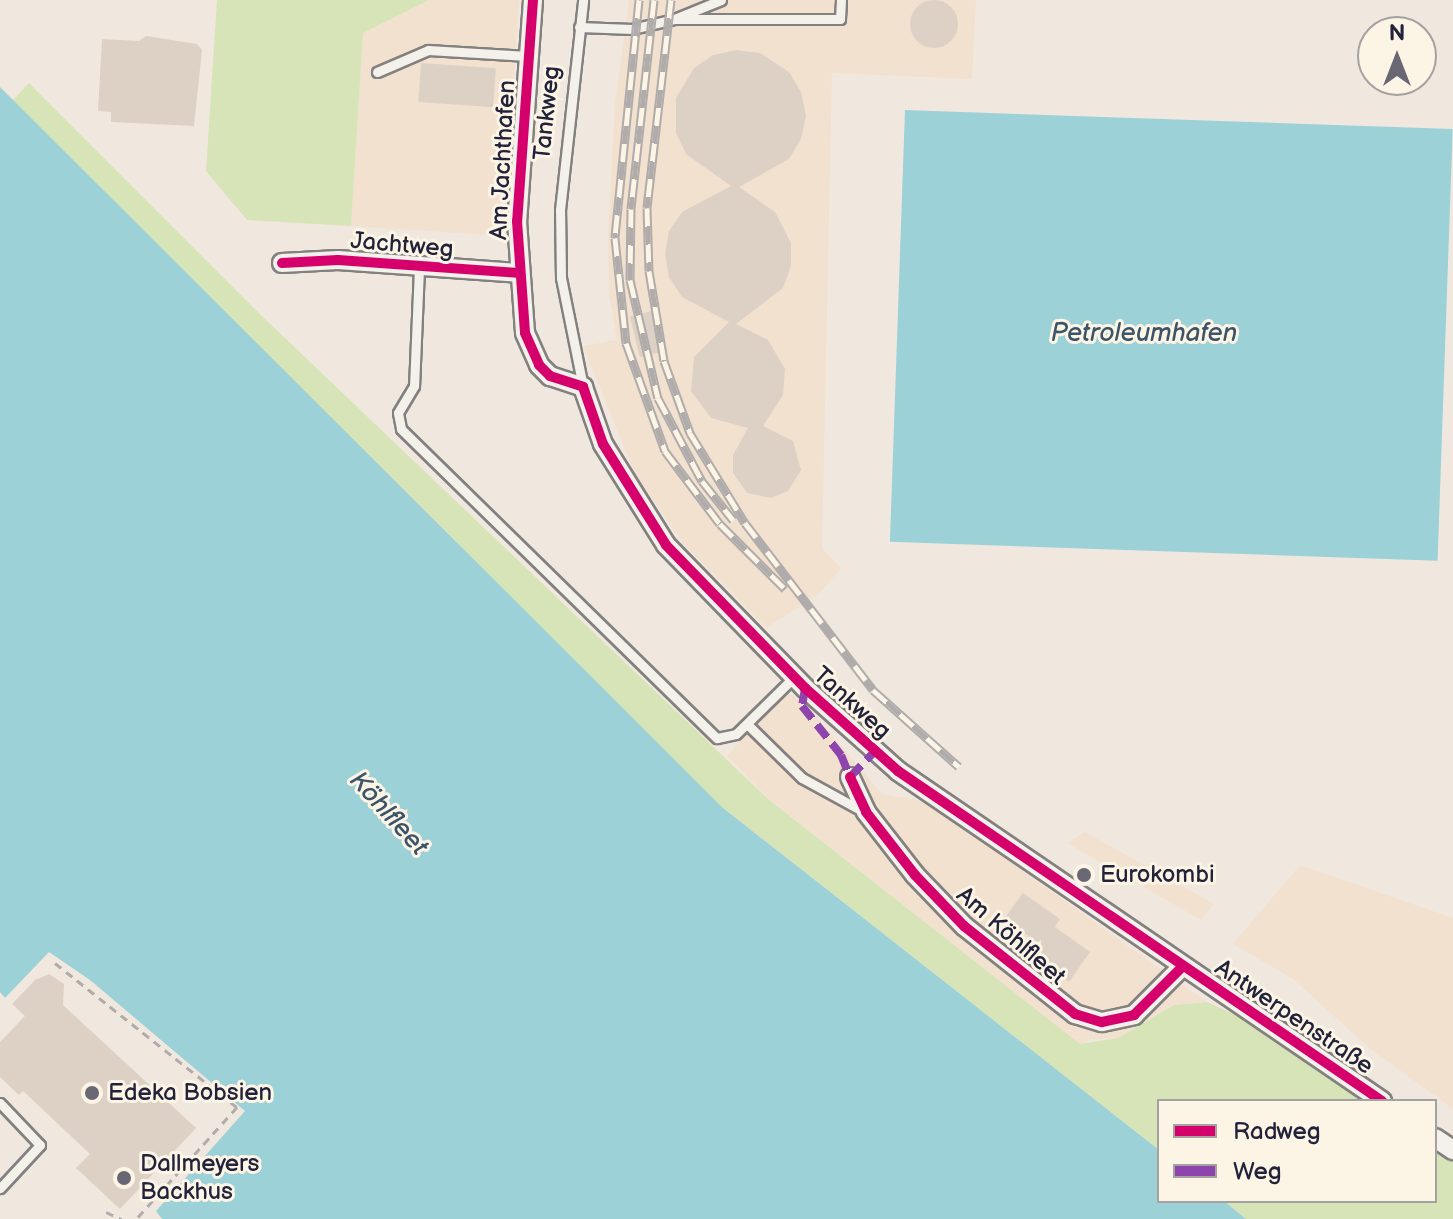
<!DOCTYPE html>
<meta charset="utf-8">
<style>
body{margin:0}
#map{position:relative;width:1453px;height:1219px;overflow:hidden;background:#f0e8de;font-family:"Balsamiq Sans",sans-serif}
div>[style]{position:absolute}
.built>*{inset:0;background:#f2e1cf}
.green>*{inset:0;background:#d7e4b8}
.water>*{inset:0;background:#9cd1d8;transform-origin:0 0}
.building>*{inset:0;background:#ddd1c6;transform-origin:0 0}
.round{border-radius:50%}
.path>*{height:3px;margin-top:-1.5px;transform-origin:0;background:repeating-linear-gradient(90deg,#afacab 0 8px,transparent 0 14px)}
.roads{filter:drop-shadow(2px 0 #838080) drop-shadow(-2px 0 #838080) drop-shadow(0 2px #838080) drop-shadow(0 -2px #838080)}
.service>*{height:9px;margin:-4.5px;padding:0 4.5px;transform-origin:4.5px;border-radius:4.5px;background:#f4f0ea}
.minor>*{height:18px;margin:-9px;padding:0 9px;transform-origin:9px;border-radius:9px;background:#f4f0ea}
.rail>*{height:9px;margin-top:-4.5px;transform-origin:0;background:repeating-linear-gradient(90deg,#fcf5e5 0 18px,#afacab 0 36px);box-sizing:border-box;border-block:2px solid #afacab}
.quiet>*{height:8px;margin-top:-4px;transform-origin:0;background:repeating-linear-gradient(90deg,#8e44ad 0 16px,transparent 0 24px)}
.cycleway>*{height:10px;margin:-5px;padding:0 5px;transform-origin:5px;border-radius:5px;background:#d6006c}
.dots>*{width:22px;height:22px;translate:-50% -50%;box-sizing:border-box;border:4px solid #fcf5e5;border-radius:50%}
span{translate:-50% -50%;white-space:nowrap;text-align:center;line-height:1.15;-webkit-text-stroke:6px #fcf5e5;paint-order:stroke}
.street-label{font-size:24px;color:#22223b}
.poi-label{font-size:24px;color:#22223b}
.left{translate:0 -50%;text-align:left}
.water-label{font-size:26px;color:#3c546a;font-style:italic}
.legend{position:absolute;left:1157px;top:1099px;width:280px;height:104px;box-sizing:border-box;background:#fcf5e5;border:2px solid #a5a1a1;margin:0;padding:10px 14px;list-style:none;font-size:24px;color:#22223b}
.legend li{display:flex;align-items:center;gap:16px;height:40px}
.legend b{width:40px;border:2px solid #a5a1a1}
.north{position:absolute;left:1357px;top:16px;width:80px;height:80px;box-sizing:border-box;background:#fcf5e5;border:2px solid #a5a1a1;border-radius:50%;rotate:0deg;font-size:22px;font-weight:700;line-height:32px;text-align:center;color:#22223b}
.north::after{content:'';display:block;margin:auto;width:28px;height:36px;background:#6a6774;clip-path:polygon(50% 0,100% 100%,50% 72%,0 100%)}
</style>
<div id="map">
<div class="built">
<div style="clip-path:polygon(429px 0,519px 0,503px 236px,351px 226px,363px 33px)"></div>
<div style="clip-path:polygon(629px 0,976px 0,972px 79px,832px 73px,822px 548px,841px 568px,818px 595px,766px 628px,683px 543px,635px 474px,583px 346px,617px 340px,609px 294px,608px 235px,615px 103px)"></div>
<div style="clip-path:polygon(785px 690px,807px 706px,882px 794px,924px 801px,1207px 1002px,1174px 1005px,1118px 1038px,1091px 1039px,1081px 1045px,768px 798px,727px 756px)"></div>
<div style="clip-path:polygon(1085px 832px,1214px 904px,1201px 920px,1067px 843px)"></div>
<div style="clip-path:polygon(1300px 865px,1453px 918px,1453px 1109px,1368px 1047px,1293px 979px,1233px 944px)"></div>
</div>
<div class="green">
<div style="clip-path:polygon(217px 0,429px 0,363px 33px,351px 226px,247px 220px,206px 171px)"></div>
<div style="clip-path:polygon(29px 83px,264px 318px,767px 798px,1080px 1044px,1118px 1038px,1174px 1005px,1207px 1002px,1255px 1024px,1366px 1101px,1159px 1101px,1159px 1150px,723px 808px,12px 101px)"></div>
<div style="clip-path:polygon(1435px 1149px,1453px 1161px,1453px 1219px,1246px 1219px,1224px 1201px,1435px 1201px)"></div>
</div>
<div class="water">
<div style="clip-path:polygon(0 87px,723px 808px,1159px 1150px,1159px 1201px,1224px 1201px,1246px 1219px,162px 1219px,156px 1211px,245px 1111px,90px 980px,49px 952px,5px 998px,0 992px)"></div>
<div style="left:905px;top:110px;width:548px;height:432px;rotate:2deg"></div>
</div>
<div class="building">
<div class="round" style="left:910px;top:0;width:48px;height:48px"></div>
<div style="clip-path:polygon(146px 36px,197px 44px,202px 50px,194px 126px,111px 122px,111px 112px,98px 111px,102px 39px,139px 41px)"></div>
<div style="clip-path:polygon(736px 50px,760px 53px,789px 72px,801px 92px,806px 116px,801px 139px,789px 159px,739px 187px,775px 212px,791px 243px,791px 266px,783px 288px,736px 324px,768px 340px,785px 369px,783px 395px,763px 426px,793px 441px,801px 470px,788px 491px,771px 498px,747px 493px,733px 473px,733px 455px,748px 428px,711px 418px,691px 391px,694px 357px,729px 322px,682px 297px,669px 277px,665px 254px,669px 231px,682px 212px,731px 186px,686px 154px,676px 133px,676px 98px,694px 68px,713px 55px)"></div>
<div style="left:421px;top:63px;width:75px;height:39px;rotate:4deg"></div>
<div style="left:656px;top:310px;width:42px;height:27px;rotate:76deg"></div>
<div style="clip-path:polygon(1023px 893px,1060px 919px,1055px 927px,1090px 952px,1069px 982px,1039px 960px,1032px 950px,1037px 942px,1004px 919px)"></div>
<div style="clip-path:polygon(49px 974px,64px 984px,63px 1005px,196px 1128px,120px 1209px,76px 1168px,90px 1154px,23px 1091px,19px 1095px,0 1077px,0 1042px,25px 1016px,12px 1004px,35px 980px)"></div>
</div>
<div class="path">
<div style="left:55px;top:963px;width:232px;rotate:38.4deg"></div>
<div style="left:237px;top:1107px;width:151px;rotate:132deg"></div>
<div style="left:106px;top:1212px;width:17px;rotate:25deg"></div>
</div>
<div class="roads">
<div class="service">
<div style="left:721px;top:0;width:51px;rotate:158deg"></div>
<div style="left:674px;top:19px;width:166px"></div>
<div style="left:840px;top:19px;width:19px;rotate:-87deg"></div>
<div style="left:579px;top:27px;width:53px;rotate:2.2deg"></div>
<div style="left:632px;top:29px;width:43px;rotate:-13.4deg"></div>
<div style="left:377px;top:72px;width:56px;rotate:-23.3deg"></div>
<div style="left:428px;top:50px;width:100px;rotate:3.4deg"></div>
<div style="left:419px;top:268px;width:118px;rotate:92.4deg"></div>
<div style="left:414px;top:386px;width:31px;rotate:121deg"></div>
<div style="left:398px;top:413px;width:16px;rotate:79deg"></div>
<div style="left:401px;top:429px;width:442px;rotate:44.4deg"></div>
<div style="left:717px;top:738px;width:19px;rotate:-12deg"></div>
<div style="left:736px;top:734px;width:81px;rotate:-44.5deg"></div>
<div style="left:583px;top:387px;width:111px;rotate:-101.4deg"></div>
<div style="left:561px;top:278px;width:68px;rotate:-90.8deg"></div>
<div style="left:560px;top:210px;width:211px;rotate:-83.7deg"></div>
<div style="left:747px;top:724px;width:77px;rotate:44.5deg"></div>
<div style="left:802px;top:778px;width:71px;rotate:28.7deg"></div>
<div style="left:0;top:1103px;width:58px;rotate:46.4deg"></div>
<div style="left:40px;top:1145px;width:59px;rotate:132.9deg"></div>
</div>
<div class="minor">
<div style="left:533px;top:0;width:222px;rotate:94.1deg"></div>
<div style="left:517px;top:221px;width:112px;rotate:85.9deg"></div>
<div style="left:525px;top:333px;width:35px;rotate:66deg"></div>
<div style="left:539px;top:365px;width:16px;rotate:45deg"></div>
<div style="left:550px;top:376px;width:35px;rotate:18deg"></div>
<div style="left:583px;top:387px;width:60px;rotate:70.7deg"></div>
<div style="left:603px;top:444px;width:119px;rotate:58deg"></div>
<div style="left:666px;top:545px;width:199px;rotate:45.8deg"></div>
<div style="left:805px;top:688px;width:125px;rotate:41.7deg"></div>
<div style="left:898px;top:771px;width:586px;rotate:34.29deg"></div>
<div style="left:282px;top:263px;width:56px;rotate:-3.1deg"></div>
<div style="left:338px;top:260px;width:180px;rotate:4.1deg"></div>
<div style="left:850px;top:777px;width:38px;rotate:65deg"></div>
<div style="left:866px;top:812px;width:80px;rotate:52.1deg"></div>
<div style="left:915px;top:875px;width:71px;rotate:46.1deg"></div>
<div style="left:964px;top:926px;width:142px;rotate:38.4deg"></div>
<div style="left:1075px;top:1014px;width:28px;rotate:17deg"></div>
<div style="left:1102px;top:1022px;width:33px;rotate:-12deg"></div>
<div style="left:1134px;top:1015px;width:69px;rotate:-45deg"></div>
<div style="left:1435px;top:1138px;width:22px;rotate:34deg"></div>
</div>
</div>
<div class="rail">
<div style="left:639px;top:0;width:239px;rotate:95.8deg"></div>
<div style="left:615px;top:238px;width:106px;rotate:84deg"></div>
<div style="left:626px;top:343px;width:115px;rotate:70.1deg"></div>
<div style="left:665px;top:451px;width:91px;rotate:53deg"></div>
<div style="left:720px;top:524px;width:92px;rotate:45deg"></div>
<div style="left:654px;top:0;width:210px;rotate:96.3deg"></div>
<div style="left:631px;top:209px;width:71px;rotate:90.8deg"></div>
<div style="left:630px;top:280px;width:121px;rotate:76.7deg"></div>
<div style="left:658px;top:398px;width:94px;rotate:62.1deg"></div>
<div style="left:702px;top:481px;width:50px;rotate:51.5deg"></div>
<div style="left:671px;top:0;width:209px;rotate:96.6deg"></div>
<div style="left:647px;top:208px;width:63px;rotate:88.2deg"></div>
<div style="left:649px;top:271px;width:91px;rotate:80.5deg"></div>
<div style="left:664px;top:361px;width:77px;rotate:70.1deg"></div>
<div style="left:690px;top:433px;width:105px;rotate:58.6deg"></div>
<div style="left:745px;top:523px;width:210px;rotate:52.5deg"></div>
<div style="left:873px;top:690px;width:115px;rotate:41.8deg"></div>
</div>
<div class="quiet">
<div style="left:805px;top:688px;width:18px;rotate:99deg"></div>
<div style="left:802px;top:706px;width:63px;rotate:51.5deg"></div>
<div style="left:841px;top:755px;width:24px;rotate:68deg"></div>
<div style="left:850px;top:777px;width:36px;rotate:-46deg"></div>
</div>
<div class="cycleway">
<div style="left:533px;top:0;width:222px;rotate:94.1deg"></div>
<div style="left:517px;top:221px;width:112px;rotate:85.9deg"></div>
<div style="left:525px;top:333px;width:35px;rotate:66deg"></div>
<div style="left:539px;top:365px;width:16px;rotate:45deg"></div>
<div style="left:550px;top:376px;width:35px;rotate:18deg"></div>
<div style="left:583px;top:387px;width:60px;rotate:70.7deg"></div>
<div style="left:603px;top:444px;width:119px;rotate:58deg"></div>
<div style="left:666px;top:545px;width:199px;rotate:45.8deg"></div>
<div style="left:805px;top:688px;width:125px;rotate:41.7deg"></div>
<div style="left:898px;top:771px;width:586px;rotate:34.29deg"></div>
<div style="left:282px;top:263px;width:56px;rotate:-3.1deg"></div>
<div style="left:338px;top:260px;width:180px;rotate:4.1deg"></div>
<div style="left:850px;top:777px;width:38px;rotate:65deg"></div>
<div style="left:866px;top:812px;width:80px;rotate:52.1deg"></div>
<div style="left:915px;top:875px;width:71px;rotate:46.1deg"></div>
<div style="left:964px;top:926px;width:142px;rotate:38.4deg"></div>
<div style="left:1075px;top:1014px;width:28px;rotate:17deg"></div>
<div style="left:1102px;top:1022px;width:33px;rotate:-12deg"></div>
<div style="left:1134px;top:1015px;width:69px;rotate:-45deg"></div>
</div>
<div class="dots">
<div style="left:1084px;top:875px;background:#6a6774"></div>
<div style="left:92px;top:1093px;background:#6a6774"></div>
<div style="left:124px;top:1178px;background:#6a6774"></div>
</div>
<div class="street-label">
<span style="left:547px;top:113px;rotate:-84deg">Tankweg</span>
<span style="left:503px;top:160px;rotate:-87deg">Am Jachthafen</span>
<span style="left:402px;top:245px;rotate:5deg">Jachtweg</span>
<span style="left:852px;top:703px;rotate:42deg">Tankweg</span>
<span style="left:1011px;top:936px;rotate:41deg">Am Köhlfleet</span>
<span style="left:1294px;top:1017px;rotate:34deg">Antwerpenstraße</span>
</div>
<div class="poi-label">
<span class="left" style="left:1100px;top:875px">Eurokombi</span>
<span class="left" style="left:108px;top:1093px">Edeka Bobsien</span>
<span class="left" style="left:140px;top:1178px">Dallmeyers<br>Backhus</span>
</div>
<div class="water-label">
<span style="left:1144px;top:334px">Petroleumhafen</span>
<span style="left:388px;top:814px;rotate:48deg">Köhlfleet</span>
</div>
<ul class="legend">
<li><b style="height:10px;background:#d6006c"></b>Radweg</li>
<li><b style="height:10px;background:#8e44ad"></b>Weg</li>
</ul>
<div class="north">N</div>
</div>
